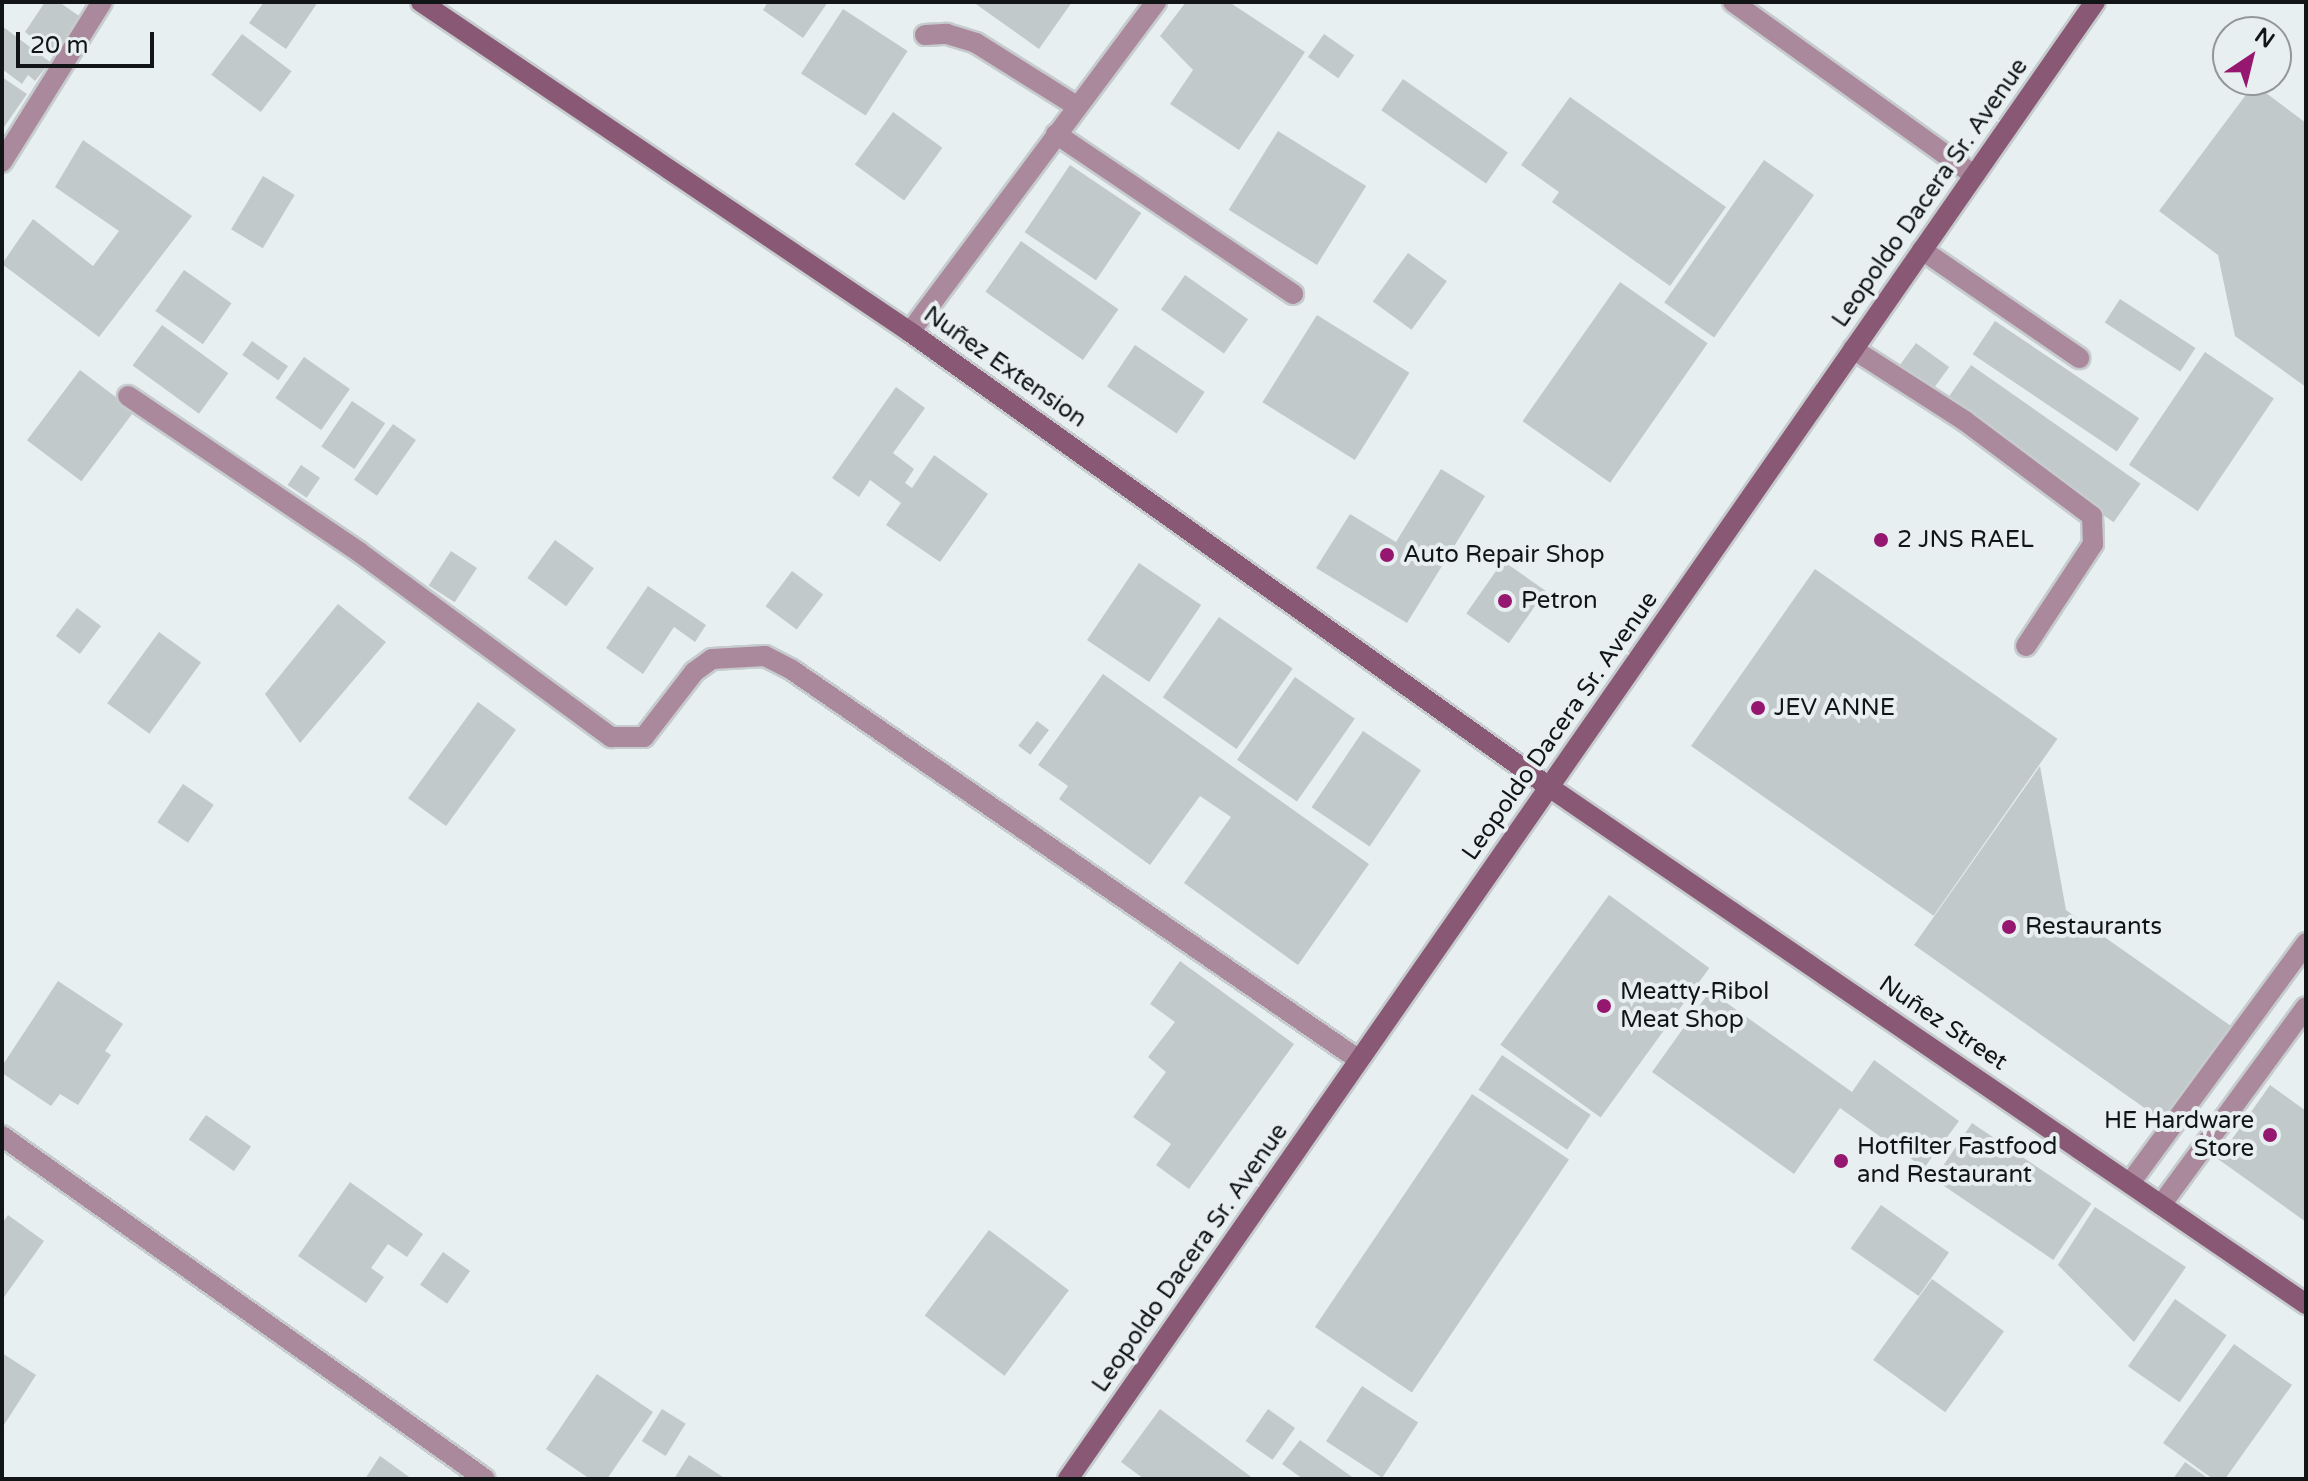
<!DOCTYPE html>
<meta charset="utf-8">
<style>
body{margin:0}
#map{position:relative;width:2308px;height:1481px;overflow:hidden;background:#e8eff1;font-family:"Varela Round",sans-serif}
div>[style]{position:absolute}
.building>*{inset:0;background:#c2c9ca;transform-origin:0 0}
.roads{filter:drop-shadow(2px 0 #c6ccce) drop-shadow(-2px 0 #c6ccce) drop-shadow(0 2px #c6ccce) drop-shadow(0 -2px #c6ccce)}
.lane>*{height:20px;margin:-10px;padding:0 10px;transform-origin:10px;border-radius:10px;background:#ab899c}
.street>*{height:20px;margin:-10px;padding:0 10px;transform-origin:10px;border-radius:10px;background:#ab899c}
.secondary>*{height:20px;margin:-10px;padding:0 10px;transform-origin:10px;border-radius:10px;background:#895875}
.dots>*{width:22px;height:22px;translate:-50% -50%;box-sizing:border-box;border:4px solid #e8eff1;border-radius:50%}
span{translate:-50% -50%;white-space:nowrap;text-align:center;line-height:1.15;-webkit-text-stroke:8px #e8eff1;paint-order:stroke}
.street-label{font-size:24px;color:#121515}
.poi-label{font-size:24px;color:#121515}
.left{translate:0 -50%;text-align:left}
.right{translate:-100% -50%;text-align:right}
.frame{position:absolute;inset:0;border:4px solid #121515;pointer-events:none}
.north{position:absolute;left:2212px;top:16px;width:80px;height:80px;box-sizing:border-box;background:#e8eff1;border:2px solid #929899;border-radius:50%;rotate:35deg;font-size:22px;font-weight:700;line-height:32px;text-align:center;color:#121515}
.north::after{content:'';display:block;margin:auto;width:28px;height:36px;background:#951770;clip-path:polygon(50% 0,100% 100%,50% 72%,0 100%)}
.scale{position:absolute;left:16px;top:32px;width:138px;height:36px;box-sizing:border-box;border:4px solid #121515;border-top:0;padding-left:10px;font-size:24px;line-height:28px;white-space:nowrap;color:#121515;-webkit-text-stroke:6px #e8eff1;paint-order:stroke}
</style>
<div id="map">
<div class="building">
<div style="clip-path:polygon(45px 2px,59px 2px,82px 18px,56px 55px,25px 32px)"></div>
<div style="clip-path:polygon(264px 2px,318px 2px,286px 49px,249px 23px)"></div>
<div style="clip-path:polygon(768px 2px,828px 2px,803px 38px,763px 10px)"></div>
<div style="clip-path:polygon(973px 2px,1072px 2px,1039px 49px)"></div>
<div style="clip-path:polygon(1186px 2px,1229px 2px,1305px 52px,1239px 150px,1170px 104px,1193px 70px,1160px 36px)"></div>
<div style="left:843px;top:9px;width:77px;height:77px;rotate:33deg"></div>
<div style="clip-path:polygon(2px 26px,50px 62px,35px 81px,28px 75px,22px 84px,2px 69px)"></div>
<div style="left:242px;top:34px;width:62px;height:51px;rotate:37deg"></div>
<div style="left:1324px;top:34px;width:37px;height:28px;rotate:35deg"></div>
<div style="clip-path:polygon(2px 77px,27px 94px,2px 130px)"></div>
<div style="left:1403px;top:79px;width:128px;height:38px;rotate:35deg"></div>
<div style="clip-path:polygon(2254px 84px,2306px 123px,2306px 387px,2235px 336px,2218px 255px,2159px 211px)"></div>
<div style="clip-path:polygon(1570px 97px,1726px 207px,1670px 286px,1552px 202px,1559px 192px,1521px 165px)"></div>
<div style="left:893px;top:112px;width:61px;height:65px;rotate:36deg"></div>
<div style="left:1278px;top:131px;width:104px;height:93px;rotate:32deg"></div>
<div style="clip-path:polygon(83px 140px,192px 216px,99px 337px,2px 264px,33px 219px,93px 266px,119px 231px,55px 187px)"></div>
<div style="left:1764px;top:160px;width:61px;height:174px;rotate:35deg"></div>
<div style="left:1070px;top:165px;width:86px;height:81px;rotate:34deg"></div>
<div style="left:263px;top:176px;width:37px;height:62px;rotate:31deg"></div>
<div style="left:1021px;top:241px;width:119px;height:62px;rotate:35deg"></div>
<div style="left:1408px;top:253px;width:48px;height:60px;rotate:36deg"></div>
<div style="left:184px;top:270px;width:58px;height:50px;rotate:35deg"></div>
<div style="left:1185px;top:275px;width:77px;height:42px;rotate:35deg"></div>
<div style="left:1620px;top:282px;width:107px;height:170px;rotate:35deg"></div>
<div style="left:2120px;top:299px;width:90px;height:28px;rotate:33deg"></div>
<div style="left:1317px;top:315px;width:109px;height:103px;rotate:32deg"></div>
<div style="left:1995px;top:321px;width:174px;height:40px;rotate:34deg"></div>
<div style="left:162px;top:325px;width:82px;height:50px;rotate:36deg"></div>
<div style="left:252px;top:341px;width:44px;height:17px;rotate:35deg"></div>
<div style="left:1916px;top:343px;width:41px;height:36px;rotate:36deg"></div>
<div style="left:1135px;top:345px;width:84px;height:50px;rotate:34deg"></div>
<div style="left:2205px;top:352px;width:83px;height:136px;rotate:34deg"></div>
<div style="left:304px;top:357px;width:56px;height:50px;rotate:35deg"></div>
<div style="left:1971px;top:365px;width:207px;height:47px;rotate:35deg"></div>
<div style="left:80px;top:370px;width:68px;height:88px;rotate:37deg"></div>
<div style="clip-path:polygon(896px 387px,925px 408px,893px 453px,914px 469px,905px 483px,912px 488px,934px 455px,988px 494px,940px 562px,886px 525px,901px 503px,870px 480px,859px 497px,832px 478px)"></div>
<div style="left:352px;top:401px;width:40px;height:55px;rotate:34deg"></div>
<div style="left:393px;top:424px;width:28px;height:68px;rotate:35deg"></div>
<div style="left:301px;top:465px;width:23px;height:24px;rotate:34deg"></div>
<div style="clip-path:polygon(1441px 469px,1485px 496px,1407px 623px,1316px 568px,1350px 514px,1396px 542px)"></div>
<div style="left:555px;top:540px;width:48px;height:47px;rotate:36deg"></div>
<div style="left:451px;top:551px;width:31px;height:41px;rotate:33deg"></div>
<div style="left:1503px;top:561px;width:52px;height:64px;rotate:35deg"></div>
<div style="left:1139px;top:563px;width:75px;height:93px;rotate:34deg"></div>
<div style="left:1815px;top:569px;width:296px;height:216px;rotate:35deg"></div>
<div style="left:792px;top:571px;width:39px;height:44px;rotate:37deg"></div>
<div style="clip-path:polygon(648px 586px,706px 625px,695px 642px,674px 627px,643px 674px,606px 648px)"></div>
<div style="clip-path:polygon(338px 604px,386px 642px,300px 743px,265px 694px)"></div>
<div style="left:77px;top:608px;width:30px;height:35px;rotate:37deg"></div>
<div style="left:1219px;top:617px;width:90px;height:98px;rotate:35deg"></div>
<div style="left:159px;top:632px;width:52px;height:88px;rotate:36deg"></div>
<div style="clip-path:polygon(1103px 674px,1369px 864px,1298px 965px,1184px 883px,1231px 817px,1200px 796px,1150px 865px,1059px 799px,1068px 786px,1038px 765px)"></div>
<div style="left:1295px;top:677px;width:73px;height:101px;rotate:35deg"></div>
<div style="left:478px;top:702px;width:47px;height:119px;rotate:36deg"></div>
<div style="left:1037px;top:721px;width:15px;height:31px;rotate:37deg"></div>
<div style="left:1363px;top:731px;width:70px;height:92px;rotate:34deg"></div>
<div style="clip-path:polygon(2040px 766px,2066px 910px,2231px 1026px,2163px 1121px,1914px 945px)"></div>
<div style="left:183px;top:784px;width:37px;height:46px;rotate:34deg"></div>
<div style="left:1609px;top:895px;width:124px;height:185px;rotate:36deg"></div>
<div style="clip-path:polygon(1180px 961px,1294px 1044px,1189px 1189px,1156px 1165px,1171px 1144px,1133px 1117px,1166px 1072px,1148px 1057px,1175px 1022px,1150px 1004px)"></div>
<div style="clip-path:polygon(58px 981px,123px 1024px,105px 1051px,111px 1055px,78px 1105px,60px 1094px,51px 1106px,2px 1073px,2px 1066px)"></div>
<div style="clip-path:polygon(1710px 991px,1852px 1092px,1874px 1060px,1959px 1121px,1924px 1168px,1840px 1108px,1794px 1174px,1652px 1072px)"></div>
<div style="left:1502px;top:1055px;width:107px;height:42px;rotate:34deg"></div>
<div style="clip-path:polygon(2270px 1085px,2306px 1111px,2306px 1222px,2218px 1159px)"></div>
<div style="left:1472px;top:1094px;width:117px;height:281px;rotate:34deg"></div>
<div style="left:206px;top:1115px;width:55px;height:30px;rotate:35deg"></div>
<div style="left:1972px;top:1123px;width:144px;height:68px;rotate:34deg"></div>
<div style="clip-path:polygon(350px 1182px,423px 1234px,407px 1257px,388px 1244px,371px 1268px,384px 1277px,366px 1303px,298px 1256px)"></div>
<div style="left:1881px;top:1205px;width:83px;height:53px;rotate:35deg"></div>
<div style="clip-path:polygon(2095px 1207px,2186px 1267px,2134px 1342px,2058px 1265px)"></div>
<div style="clip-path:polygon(8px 1215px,44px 1241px,2px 1300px,2px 1224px)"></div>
<div style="left:989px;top:1230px;width:100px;height:107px;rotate:37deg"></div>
<div style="left:443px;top:1252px;width:33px;height:40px;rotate:35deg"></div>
<div style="left:1932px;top:1279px;width:89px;height:100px;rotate:36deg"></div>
<div style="left:2175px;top:1299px;width:63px;height:82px;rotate:35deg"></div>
<div style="clip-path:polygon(2234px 1344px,2292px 1385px,2225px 1479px,2213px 1479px,2163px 1443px)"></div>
<div style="clip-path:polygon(2px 1353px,36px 1375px,2px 1428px)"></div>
<div style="clip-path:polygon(597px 1374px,653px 1412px,607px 1479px,590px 1479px,546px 1449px)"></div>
<div style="left:1362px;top:1386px;width:67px;height:66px;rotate:33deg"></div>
<div style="left:662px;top:1409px;width:28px;height:38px;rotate:32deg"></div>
<div style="clip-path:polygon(1160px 1409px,1254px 1479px,1144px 1479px,1121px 1462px)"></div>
<div style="left:1268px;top:1409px;width:33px;height:39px;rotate:35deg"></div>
<div style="clip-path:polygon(1300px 1440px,1355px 1479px,1303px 1479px,1282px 1464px)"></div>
<div style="clip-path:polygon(689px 1455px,726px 1479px,674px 1479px)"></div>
<div style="clip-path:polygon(380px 1456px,412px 1479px,365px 1479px)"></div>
<div style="clip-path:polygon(2185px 1462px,2209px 1479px,2173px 1479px)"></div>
</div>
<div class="roads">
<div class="lane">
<div style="left:1733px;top:2px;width:297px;rotate:35.7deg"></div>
<div style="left:925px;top:35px;width:22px;rotate:-3deg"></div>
<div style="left:947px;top:34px;width:30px;rotate:17deg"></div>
<div style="left:976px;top:43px;width:120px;rotate:32.1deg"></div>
<div style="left:1922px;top:250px;width:191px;rotate:34.5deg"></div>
<div style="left:1853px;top:349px;width:133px;rotate:32.7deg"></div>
<div style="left:1965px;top:421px;width:159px;rotate:36.8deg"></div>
<div style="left:2092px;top:516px;width:28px;rotate:88deg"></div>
<div style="left:2093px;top:544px;width:122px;rotate:123.3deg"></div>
<div style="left:2130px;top:1183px;width:298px;rotate:-53.7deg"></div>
<div style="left:2161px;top:1205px;width:245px;rotate:-53.8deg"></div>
</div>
<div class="street">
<div style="left:1056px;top:134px;width:286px;rotate:34deg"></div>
<div style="left:2px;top:162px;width:189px;rotate:-58deg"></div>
<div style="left:910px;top:332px;width:412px;rotate:-53.3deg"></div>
<div style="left:128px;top:396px;width:279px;rotate:34deg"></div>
<div style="left:359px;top:552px;width:313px;rotate:36.3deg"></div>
<div style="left:611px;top:737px;width:33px"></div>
<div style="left:644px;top:737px;width:82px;rotate:-52.4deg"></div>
<div style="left:694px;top:672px;width:22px;rotate:-36deg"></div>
<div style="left:712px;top:659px;width:53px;rotate:-3.2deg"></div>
<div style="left:765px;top:656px;width:30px;rotate:27deg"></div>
<div style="left:792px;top:670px;width:688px;rotate:34.52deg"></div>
<div style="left:2px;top:1136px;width:592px;rotate:35.38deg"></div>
</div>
<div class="secondary">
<div style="left:421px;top:2px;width:590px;rotate:34.01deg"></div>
<div style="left:910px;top:332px;width:784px;rotate:35.45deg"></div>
<div style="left:1549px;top:787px;width:917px;rotate:34.33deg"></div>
<div style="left:1068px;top:1479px;width:1799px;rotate:-55.19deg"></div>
</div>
</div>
<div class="dots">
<div style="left:1881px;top:540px;background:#951770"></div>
<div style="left:1387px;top:555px;background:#951770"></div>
<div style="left:1505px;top:601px;background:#951770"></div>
<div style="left:1758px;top:708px;background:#951770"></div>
<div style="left:2009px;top:927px;background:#951770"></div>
<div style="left:1604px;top:1006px;background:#951770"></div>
<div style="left:2270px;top:1135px;background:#951770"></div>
<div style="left:1841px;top:1161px;background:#951770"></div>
</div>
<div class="street-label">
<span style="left:1930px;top:193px;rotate:-55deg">Leopoldo Dacera Sr. Avenue</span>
<span style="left:1005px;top:367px;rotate:35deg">Nuñez Extension</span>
<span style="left:1560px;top:726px;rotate:-55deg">Leopoldo Dacera Sr. Avenue</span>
<span style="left:1943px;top:1023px;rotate:34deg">Nuñez Street</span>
<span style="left:1190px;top:1258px;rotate:-55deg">Leopoldo Dacera Sr. Avenue</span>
</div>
<div class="poi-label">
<span class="left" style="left:1897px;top:540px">2 JNS RAEL</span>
<span class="left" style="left:1403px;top:555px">Auto Repair Shop</span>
<span class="left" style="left:1521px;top:601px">Petron</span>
<span class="left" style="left:1774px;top:708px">JEV ANNE</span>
<span class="left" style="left:2025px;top:927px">Restaurants</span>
<span class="left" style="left:1620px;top:1006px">Meatty-Ribol<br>Meat Shop</span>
<span class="right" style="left:2254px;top:1135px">HE Hardware<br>Store</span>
<span class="left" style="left:1857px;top:1161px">Hotfilter Fastfood<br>and Restaurant</span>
</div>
<div class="frame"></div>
<div class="north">N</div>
<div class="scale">20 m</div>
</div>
